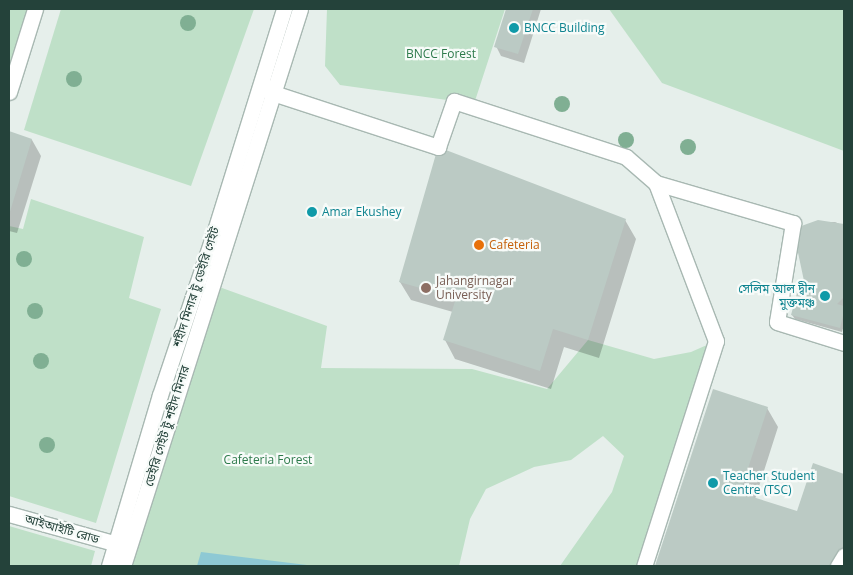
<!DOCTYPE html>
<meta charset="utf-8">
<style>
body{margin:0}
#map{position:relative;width:853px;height:575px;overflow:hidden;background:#e6efeb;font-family:"Open Sans","Noto Sans Bengali",sans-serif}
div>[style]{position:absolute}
.green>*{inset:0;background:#bfe0c8}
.water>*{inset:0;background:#8ec9d4}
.shadow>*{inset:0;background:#0003}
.building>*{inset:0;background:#bbcac4}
.roads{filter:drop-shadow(1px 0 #a8b8b2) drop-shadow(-1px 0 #a8b8b2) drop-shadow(0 1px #a8b8b2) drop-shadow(0 -1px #a8b8b2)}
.service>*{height:15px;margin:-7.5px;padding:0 7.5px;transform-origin:7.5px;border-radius:7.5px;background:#fff}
.minor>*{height:15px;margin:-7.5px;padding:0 7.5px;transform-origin:7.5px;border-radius:7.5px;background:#fff}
.tertiary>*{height:15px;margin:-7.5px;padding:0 7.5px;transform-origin:7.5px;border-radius:7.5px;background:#fff}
.trees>*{width:16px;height:16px;margin:-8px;border-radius:50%;background:#80af93}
.dots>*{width:14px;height:14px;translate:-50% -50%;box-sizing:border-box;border:2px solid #f7fbf9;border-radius:50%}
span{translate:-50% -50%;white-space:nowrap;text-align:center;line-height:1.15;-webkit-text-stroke:4.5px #f7fbf9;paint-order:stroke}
.culture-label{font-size:12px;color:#0d838f}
.left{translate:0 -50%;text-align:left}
.right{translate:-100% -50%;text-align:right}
.park-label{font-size:12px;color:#2d7a4b}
.food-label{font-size:12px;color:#c56008}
.education-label{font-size:12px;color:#785e54}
.street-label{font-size:12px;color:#24423a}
.frame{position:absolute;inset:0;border:10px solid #24423a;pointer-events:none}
</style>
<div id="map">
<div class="green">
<div style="clip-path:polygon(9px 9px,31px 9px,9px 78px)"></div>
<div style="clip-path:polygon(61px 9px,254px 9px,191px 186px,24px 130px)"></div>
<div style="clip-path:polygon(327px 9px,505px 9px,473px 107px,454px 101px,340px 85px,325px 66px)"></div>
<div style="clip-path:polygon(609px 9px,844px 9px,844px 151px,662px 83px)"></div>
<div style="clip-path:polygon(31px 199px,144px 237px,129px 298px,161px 309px,96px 523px,9px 496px,9px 226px,23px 229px)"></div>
<div style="clip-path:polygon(211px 284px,327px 326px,321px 368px,472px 369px,547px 389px,588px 340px,654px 359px,691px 352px,716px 341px,641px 566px,560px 566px,612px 492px,624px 456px,603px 436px,571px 460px,534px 467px,486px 489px,470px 519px,459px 566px,122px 566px)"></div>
<div style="clip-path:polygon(9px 526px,95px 551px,91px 566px,9px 566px)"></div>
</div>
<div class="water">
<div style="clip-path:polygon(201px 552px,307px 565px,309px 566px,197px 566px)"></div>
</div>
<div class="shadow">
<div style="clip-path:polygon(508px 9px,541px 9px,524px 63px,501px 56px,496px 46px)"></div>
<div style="clip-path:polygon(9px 133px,32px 140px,41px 156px,17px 233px,9px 231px)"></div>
<div style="clip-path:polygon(625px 220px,636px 239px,599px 358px,564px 347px,551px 389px,455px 359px,445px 340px,453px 312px,411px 300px,400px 282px)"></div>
<div style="clip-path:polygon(818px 222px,835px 222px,844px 226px,844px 325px,842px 332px,795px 319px,792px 315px,808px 297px)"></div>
<div style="clip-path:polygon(714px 391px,767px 408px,778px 427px,755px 499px,798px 513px,814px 465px,844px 475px,844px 566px,657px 566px)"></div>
</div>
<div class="building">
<div style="clip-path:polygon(506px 9px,533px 9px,518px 54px,494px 47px)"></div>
<div style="clip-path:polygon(9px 131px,32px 139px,9px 215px)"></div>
<div style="clip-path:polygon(438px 147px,626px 219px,588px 340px,553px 329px,540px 371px,443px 340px,456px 298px,399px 282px)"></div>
<div style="clip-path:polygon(818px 220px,844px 224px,844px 297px,837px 304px,844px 306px,844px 312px,840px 328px,791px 315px,797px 293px,807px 295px,793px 229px)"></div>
<div style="clip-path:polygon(713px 389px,768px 407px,740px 493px,797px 511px,813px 463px,844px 474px,844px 543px,837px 566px,655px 566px)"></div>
</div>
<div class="roads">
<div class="service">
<div style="left:9px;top:92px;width:87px;rotate:-72.6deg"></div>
</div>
<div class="minor">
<div style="left:264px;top:86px;width:11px;rotate:38deg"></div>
<div style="left:273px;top:93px;width:174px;rotate:18.1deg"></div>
<div style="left:438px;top:147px;width:49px;rotate:-70.8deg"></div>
<div style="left:454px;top:101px;width:181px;rotate:18deg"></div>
<div style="left:626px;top:157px;width:40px;rotate:41deg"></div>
<div style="left:656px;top:183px;width:169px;rotate:69.2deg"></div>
<div style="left:716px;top:341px;width:236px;rotate:107.7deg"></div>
<div style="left:656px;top:183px;width:143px;rotate:16.3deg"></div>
<div style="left:793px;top:223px;width:100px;rotate:99.2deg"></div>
<div style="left:777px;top:322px;width:70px;rotate:17.4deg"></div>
<div style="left:9px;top:514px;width:123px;rotate:15.5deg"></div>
<div style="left:838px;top:566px;width:12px;rotate:-59deg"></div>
</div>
<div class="tertiary">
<div style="left:109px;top:566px;width:178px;rotate:-73.4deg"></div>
<div style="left:160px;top:395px;width:167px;rotate:-71.5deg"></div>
<div style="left:213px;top:237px;width:239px;rotate:-72.7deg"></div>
<div style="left:123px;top:566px;width:584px;rotate:-72.37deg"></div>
</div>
</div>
<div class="trees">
<div style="left:188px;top:23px"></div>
<div style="left:74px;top:79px"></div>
<div style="left:562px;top:104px"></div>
<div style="left:626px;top:140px"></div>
<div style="left:688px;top:147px"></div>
<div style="left:24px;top:259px"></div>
<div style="left:35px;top:311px"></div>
<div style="left:41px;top:361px"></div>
<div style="left:47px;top:445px"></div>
</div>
<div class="dots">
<div style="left:514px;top:28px;background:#0f9aa8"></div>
<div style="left:312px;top:212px;background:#0f9aa8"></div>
<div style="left:479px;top:245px;background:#e8710a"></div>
<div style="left:426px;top:288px;background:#8d6e63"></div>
<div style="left:825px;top:296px;background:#0f9aa8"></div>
<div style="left:713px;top:483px;background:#0f9aa8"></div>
</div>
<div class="culture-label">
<span class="left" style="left:524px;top:28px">BNCC Building</span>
<span class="left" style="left:322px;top:212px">Amar Ekushey</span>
<span class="right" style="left:815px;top:296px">সেলিম আল দ্বীন<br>মুক্তমঞ্চ</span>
<span class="left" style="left:723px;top:483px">Teacher Student<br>Centre (TSC)</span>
</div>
<div class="park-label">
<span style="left:441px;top:54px">BNCC Forest</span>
<span style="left:268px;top:460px">Cafeteria Forest</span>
</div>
<div class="food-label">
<span class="left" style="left:489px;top:245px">Cafeteria</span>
</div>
<div class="education-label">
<span class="left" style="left:436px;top:288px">Jahangirnagar<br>University</span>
</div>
<div class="street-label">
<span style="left:196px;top:287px;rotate:-72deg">শহীদ মিনার টু ডেইরি গেইট</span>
<span style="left:167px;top:426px;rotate:-73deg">ডেইরি গেইট টু শহীদ মিনার</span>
<span style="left:62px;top:529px;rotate:16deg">আইআইটি রোড</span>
</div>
<div class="frame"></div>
</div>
